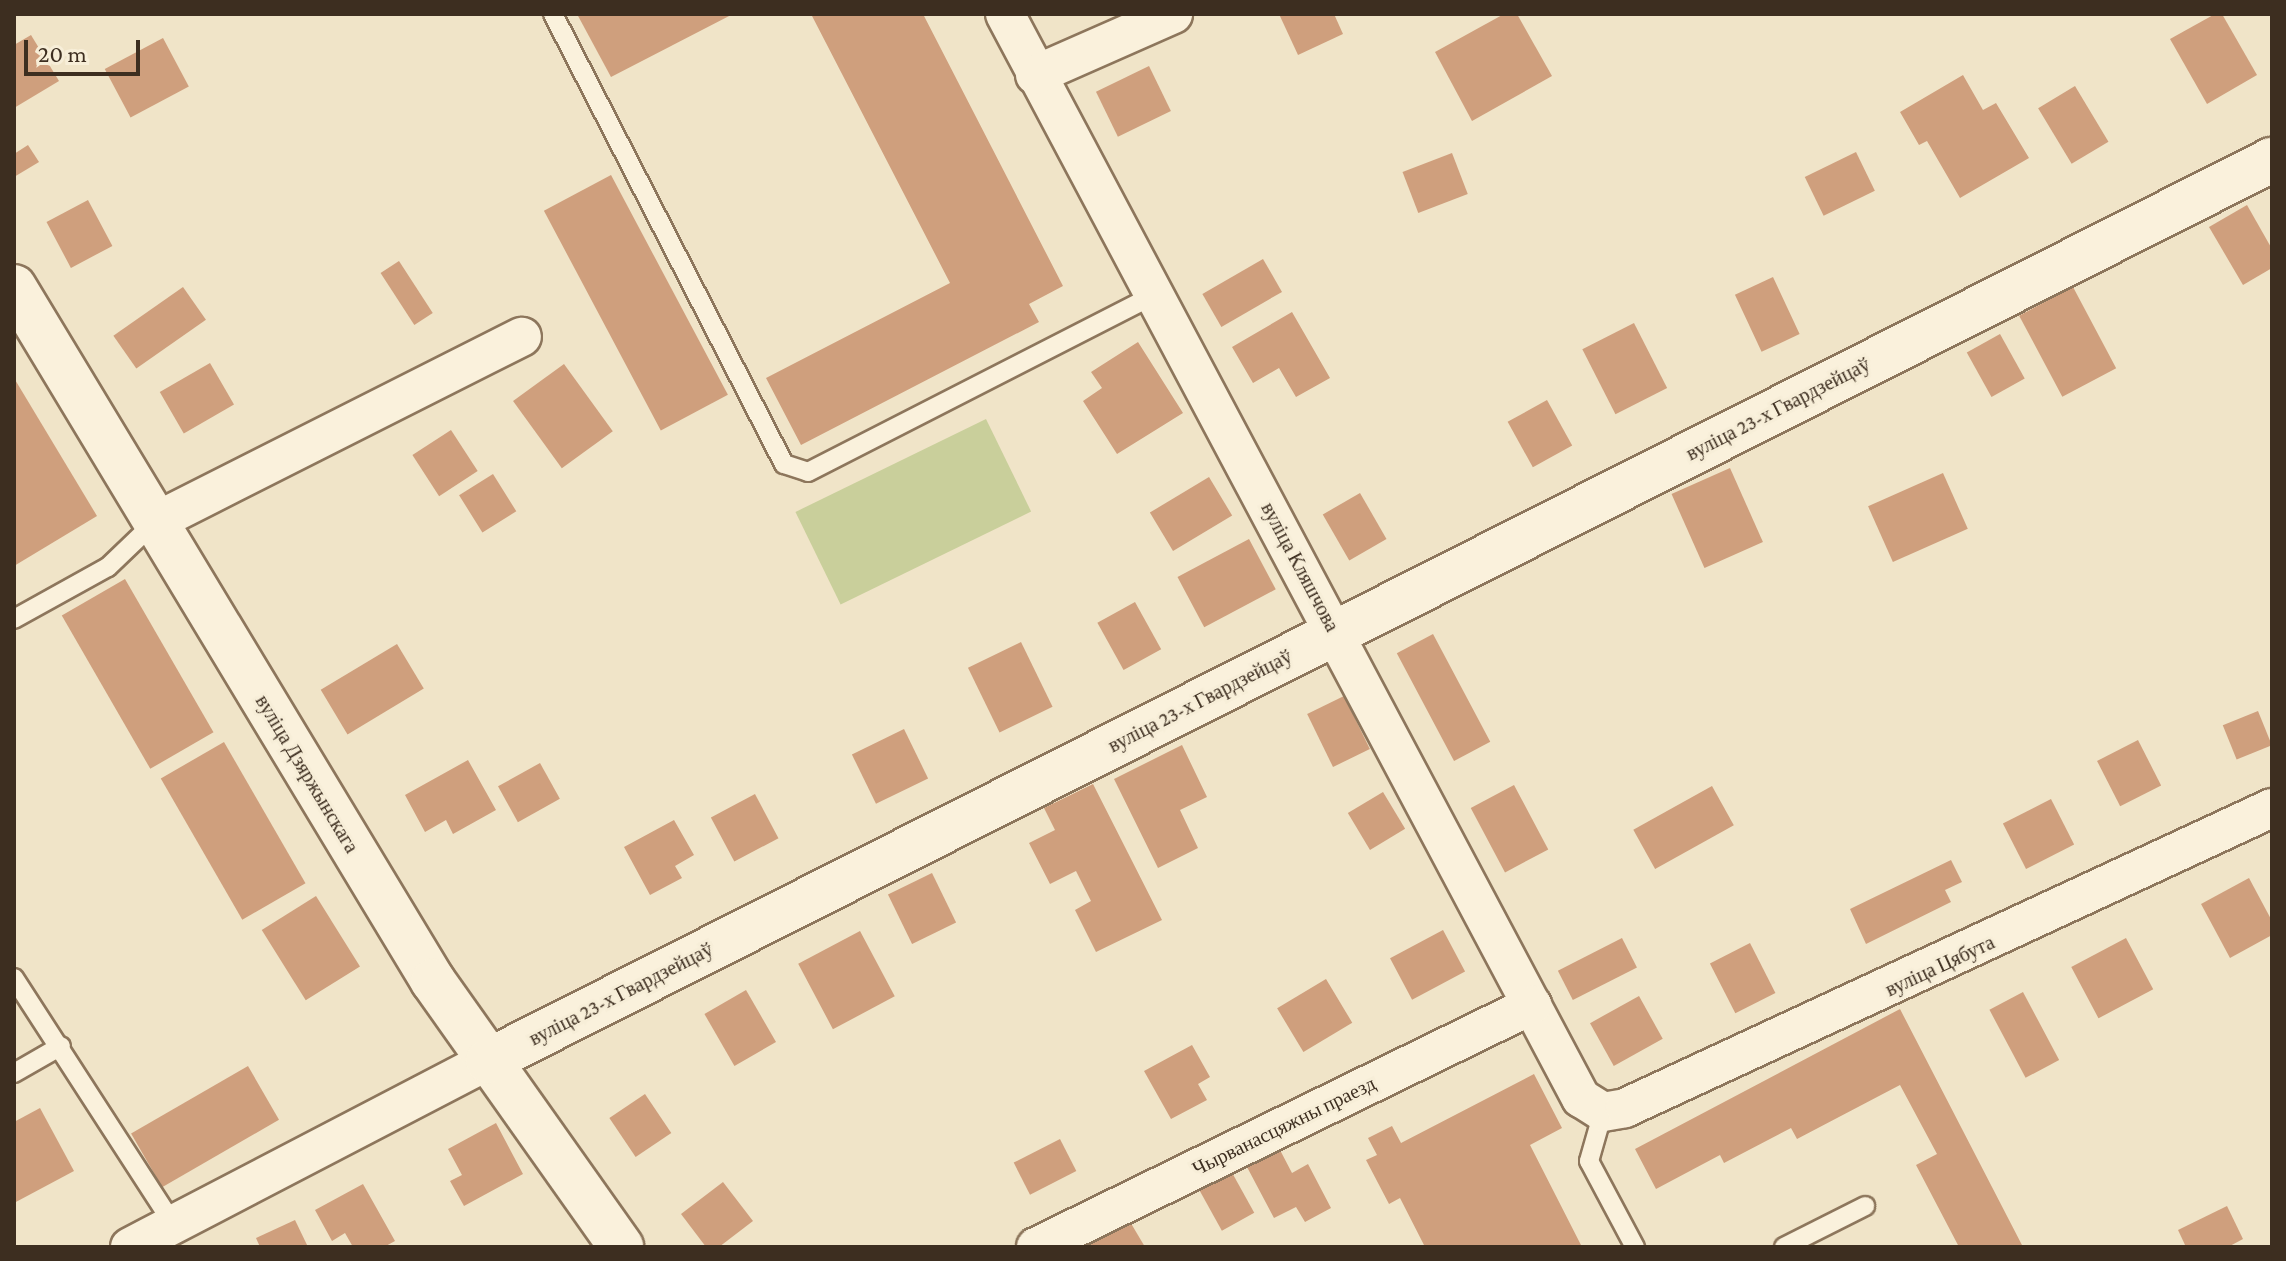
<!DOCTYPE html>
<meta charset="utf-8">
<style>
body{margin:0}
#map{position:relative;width:2286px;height:1261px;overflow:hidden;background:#f0e4c8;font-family:"Crimson Pro",serif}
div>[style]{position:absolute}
.green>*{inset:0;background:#c9cf9b;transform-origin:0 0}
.building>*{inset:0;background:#cf9f7d;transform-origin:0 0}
.roads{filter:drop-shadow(2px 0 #8d765c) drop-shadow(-2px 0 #8d765c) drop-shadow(0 2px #8d765c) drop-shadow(0 -2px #8d765c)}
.lane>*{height:18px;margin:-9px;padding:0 9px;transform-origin:9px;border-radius:9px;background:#faf1dc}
.street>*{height:38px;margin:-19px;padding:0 19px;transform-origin:19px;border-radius:19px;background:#faf1dc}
.secondary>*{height:44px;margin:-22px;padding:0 22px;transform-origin:22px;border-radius:22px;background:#faf1dc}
span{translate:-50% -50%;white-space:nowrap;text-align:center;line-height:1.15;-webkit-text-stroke:6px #f7eed8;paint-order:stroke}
.street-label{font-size:20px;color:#3d2e20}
.frame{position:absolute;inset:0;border:16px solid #3d2e20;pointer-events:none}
.scale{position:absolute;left:24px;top:40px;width:116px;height:36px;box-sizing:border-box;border:4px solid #3d2e20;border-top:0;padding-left:10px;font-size:24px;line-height:28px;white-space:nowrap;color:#3d2e20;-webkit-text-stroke:6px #f7eed8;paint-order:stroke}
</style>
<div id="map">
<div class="green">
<div style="left:986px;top:419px;width:103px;height:212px;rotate:64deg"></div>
</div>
<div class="building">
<div style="clip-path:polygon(577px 14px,733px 14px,611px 77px)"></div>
<div style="clip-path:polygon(811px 14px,923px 14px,1063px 286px,1029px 304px,1039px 322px,801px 445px,766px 378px,950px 283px)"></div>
<div style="clip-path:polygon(1279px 14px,1334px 14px,1343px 34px,1298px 55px)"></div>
<div style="clip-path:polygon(1504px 14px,1517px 14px,1552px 76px,1472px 121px,1435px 52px)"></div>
<div style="clip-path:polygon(2215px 14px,2222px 14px,2257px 75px,2207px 104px,2170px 39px)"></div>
<div style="clip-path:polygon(31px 35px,59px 81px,14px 108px,14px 45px)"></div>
<div style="left:163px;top:38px;width:55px;height:66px;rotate:62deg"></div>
<div style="left:1149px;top:66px;width:50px;height:59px;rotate:64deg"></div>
<div style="clip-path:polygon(1963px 75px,1983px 110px,1996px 103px,2029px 158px,1960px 198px,1927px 141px,1919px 145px,1900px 112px)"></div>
<div style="left:2075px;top:86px;width:65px;height:43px;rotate:59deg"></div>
<div style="clip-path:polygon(28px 145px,39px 162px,14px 177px,14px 154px)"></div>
<div style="left:1856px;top:152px;width:43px;height:57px;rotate:64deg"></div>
<div style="left:1452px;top:153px;width:44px;height:53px;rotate:69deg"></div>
<div style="left:611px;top:175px;width:249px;height:76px;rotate:62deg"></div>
<div style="left:88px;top:200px;width:52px;height:47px;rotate:62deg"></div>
<div style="clip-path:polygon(2247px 205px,2272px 249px,2272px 268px,2243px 285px,2209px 227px)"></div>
<div style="left:1263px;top:259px;width:38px;height:70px;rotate:60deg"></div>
<div style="left:399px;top:261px;width:62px;height:22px;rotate:57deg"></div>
<div style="left:1773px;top:277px;width:63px;height:42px;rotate:65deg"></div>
<div style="left:183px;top:287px;width:40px;height:85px;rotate:55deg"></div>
<div style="left:2073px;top:287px;width:92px;height:61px;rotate:62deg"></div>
<div style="clip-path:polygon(1292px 312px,1330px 378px,1296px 397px,1279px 368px,1253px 383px,1232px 347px)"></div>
<div style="left:1634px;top:323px;width:73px;height:58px;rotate:63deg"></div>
<div style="left:2000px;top:334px;width:51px;height:38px;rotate:61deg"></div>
<div style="clip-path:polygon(1138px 342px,1183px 413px,1117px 454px,1083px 401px,1102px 388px,1091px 372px)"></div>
<div style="left:210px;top:363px;width:48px;height:58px;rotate:60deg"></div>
<div style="left:564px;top:364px;width:83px;height:63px;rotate:54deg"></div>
<div style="clip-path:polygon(14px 378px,97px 516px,14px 566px)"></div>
<div style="left:1547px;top:400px;width:52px;height:45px;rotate:61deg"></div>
<div style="left:451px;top:430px;width:49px;height:46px;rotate:57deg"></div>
<div style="left:1730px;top:468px;width:81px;height:64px;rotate:66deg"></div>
<div style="left:1943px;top:473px;width:61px;height:82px;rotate:66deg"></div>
<div style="left:493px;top:474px;width:44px;height:40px;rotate:58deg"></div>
<div style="left:1209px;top:477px;width:45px;height:69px;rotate:59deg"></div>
<div style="left:1360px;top:493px;width:53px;height:43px;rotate:60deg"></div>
<div style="left:1249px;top:539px;width:57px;height:81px;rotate:62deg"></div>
<div style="left:125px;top:579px;width:177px;height:73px;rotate:60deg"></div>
<div style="left:1135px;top:602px;width:54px;height:43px;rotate:61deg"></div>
<div style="left:1433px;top:634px;width:122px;height:41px;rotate:62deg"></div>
<div style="left:1021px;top:642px;width:72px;height:59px;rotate:64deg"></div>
<div style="left:397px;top:644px;width:52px;height:89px;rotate:59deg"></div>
<div style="left:1344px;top:696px;width:59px;height:41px;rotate:64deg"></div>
<div style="left:2258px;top:711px;width:37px;height:38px;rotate:68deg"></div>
<div style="left:904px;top:729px;width:55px;height:58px;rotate:64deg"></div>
<div style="left:2138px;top:740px;width:51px;height:46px;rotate:63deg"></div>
<div style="left:224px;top:742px;width:163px;height:73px;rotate:60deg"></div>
<div style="clip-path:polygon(1182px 745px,1207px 797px,1180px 810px,1198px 848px,1158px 868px,1114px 779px)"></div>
<div style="clip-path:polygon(468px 760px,496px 810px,453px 834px,446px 820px,425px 832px,405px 795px)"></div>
<div style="left:540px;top:763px;width:41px;height:48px;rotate:61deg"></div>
<div style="clip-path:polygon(1093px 784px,1162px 920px,1096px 952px,1075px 910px,1091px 901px,1076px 871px,1050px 884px,1029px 843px,1055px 830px,1044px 808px)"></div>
<div style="left:1514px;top:785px;width:73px;height:49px;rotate:62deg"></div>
<div style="left:1712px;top:786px;width:45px;height:90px;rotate:61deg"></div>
<div style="left:1383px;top:792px;width:43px;height:41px;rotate:59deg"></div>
<div style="left:755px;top:794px;width:50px;height:50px;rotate:62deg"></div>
<div style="left:2051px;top:799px;width:51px;height:54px;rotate:63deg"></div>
<div style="clip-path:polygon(674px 820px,694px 855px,675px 866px,682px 878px,650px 895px,624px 847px)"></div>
<div style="clip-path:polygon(1951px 860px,1962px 882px,1945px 890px,1951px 902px,1866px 944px,1850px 909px)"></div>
<div style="left:932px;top:873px;width:55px;height:49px;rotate:64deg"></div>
<div style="clip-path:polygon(2249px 878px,2272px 921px,2272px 935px,2230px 958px,2201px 904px)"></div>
<div style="left:316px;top:896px;width:83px;height:64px;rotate:58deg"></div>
<div style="left:1443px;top:930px;width:47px;height:60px;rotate:62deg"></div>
<div style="left:860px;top:931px;width:74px;height:70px;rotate:62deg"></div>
<div style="left:1622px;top:938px;width:33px;height:72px;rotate:63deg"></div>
<div style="left:2126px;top:938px;width:58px;height:62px;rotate:62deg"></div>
<div style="left:1750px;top:943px;width:56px;height:45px;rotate:63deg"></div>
<div style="left:1326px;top:979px;width:51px;height:57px;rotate:59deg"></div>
<div style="left:746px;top:990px;width:60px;height:48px;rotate:60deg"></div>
<div style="left:2023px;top:992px;width:77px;height:38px;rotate:62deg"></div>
<div style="left:1639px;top:996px;width:49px;height:56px;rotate:61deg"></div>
<div style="clip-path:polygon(1900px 1009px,2023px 1247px,1959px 1247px,1916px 1165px,1937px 1154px,1900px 1085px,1797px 1139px,1791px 1128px,1724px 1163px,1720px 1155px,1656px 1189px,1635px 1149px)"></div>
<div style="clip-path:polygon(1192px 1045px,1210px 1077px,1198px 1084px,1207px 1100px,1171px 1119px,1144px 1071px)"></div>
<div style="left:248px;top:1066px;width:62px;height:135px;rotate:60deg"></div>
<div style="clip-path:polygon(1534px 1074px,1562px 1128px,1530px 1145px,1582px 1247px,1425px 1247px,1400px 1198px,1389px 1204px,1366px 1160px,1377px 1155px,1368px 1138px,1392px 1126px,1401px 1143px)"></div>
<div style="left:645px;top:1094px;width:47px;height:43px;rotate:56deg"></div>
<div style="clip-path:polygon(40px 1108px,74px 1171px,14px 1203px,14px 1122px)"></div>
<div style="clip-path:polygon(496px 1123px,523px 1174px,464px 1206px,450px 1181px,462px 1175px,448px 1149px)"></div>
<div style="left:1060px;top:1139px;width:36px;height:52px;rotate:63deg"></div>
<div style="clip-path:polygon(1280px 1150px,1292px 1173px,1308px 1164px,1331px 1208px,1305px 1222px,1296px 1207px,1274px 1218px,1247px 1167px)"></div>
<div style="left:1230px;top:1169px;width:50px;height:37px;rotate:61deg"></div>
<div style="clip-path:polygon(723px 1182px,753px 1221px,719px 1247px,706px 1247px,681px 1214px)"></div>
<div style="clip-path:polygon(363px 1184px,395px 1241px,384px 1247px,353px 1247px,345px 1233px,332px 1241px,315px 1210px)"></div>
<div style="clip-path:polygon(2227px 1206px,2243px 1239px,2228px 1247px,2186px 1247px,2178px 1230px)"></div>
<div style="clip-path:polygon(295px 1220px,308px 1247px,260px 1247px,256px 1238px)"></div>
<div style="clip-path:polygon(1129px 1220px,1145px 1247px,1092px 1247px,1090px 1242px)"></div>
</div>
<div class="roads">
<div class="lane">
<div style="left:553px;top:14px;width:506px;rotate:62.83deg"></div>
<div style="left:784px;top:464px;width:25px;rotate:18deg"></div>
<div style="left:808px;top:472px;width:386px;rotate:-27.1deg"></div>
<div style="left:14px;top:619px;width:107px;rotate:-29deg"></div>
<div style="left:108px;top:567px;width:65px;rotate:-43.8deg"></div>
<div style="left:14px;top:978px;width:294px;rotate:57.1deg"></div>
<div style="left:14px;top:1073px;width:54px;rotate:-29.9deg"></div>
<div style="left:1603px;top:1112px;width:51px;rotate:105.9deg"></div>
<div style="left:1589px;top:1161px;width:98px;rotate:61.9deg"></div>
<div style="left:1784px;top:1247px;width:91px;rotate:-26.8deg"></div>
</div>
<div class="street">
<div style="left:1005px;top:14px;width:1228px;rotate:62.02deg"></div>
<div style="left:1581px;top:1098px;width:26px;rotate:32deg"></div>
<div style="left:1603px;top:1112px;width:22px;rotate:-10deg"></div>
<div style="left:1625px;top:1108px;width:713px;rotate:-24.88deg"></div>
<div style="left:1035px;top:75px;width:151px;rotate:-23.8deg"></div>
<div style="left:155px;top:522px;width:411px;rotate:-26.8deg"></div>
<div style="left:130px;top:1247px;width:403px;rotate:-27.5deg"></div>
<div style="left:1036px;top:1247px;width:552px;rotate:-26.01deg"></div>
</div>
<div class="secondary">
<div style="left:14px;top:287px;width:811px;rotate:58.88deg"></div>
<div style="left:433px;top:981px;width:326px;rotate:54.7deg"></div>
<div style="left:488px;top:1061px;width:1999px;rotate:-26.8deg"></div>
</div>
</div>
<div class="street-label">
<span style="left:1778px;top:409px;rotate:-27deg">вуліца 23-х Гвардзейцаў</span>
<span style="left:1300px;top:567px;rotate:62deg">вуліца Кляшчова</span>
<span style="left:1200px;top:701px;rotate:-27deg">вуліца 23-х Гвардзейцаў</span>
<span style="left:307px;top:774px;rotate:59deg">вуліца Дзяржынскага</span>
<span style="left:1940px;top:966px;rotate:-25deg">вуліца Цябута</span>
<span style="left:621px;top:994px;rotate:-27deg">вуліца 23-х Гвардзейцаў</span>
<span style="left:1284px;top:1126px;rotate:-26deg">Чырванасцяжны праезд</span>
</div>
<div class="frame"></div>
<div class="scale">20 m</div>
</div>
